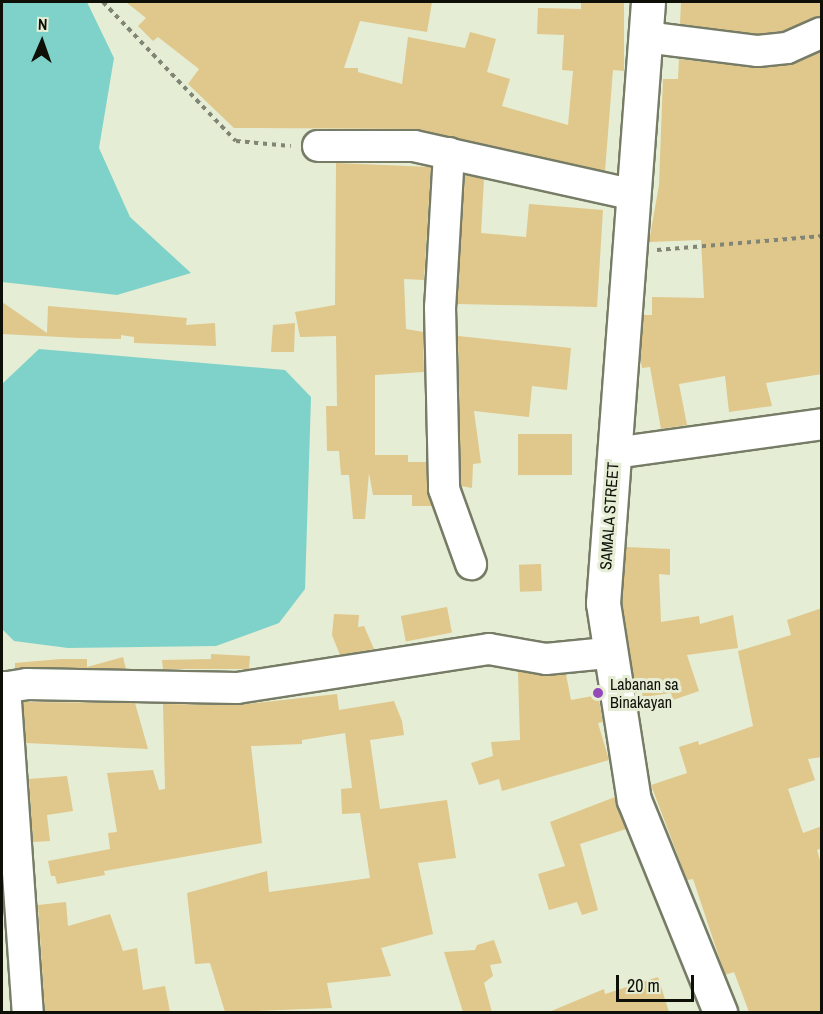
<!DOCTYPE html>
<style>
body{margin:0}
#map{position:relative;width:823px;height:1014px;overflow:hidden;background:#e6edd5;font-family:"Archivo Narrow",sans-serif}
div>[style]{position:absolute}
.water>*{inset:0;background:#7fd2c9}
.building>*{inset:0;background:#e0c78b;transform-origin:0 0}
.path>*{height:4px;margin-top:-2px;transform-origin:0;background:repeating-linear-gradient(90deg,#808575 0 4.5px,transparent 0 9px)}
.roads{filter:drop-shadow(2px 0 #767c66) drop-shadow(-2px 0 #767c66) drop-shadow(0 2px #767c66) drop-shadow(0 -2px #767c66)}
.street>*{height:30px;margin:-15px;padding:0 15px;transform-origin:15px;border-radius:15px;background:#fff}
.secondary>*{height:33px;margin:-16.5px;padding:0 16.5px;transform-origin:16.5px;border-radius:16.5px;background:#fff}
.dots>*{width:16px;height:16px;translate:-50% -50%;box-sizing:border-box;border:3px solid #e6edd5;border-radius:50%}
span{translate:-50% -50%;white-space:nowrap;text-align:center;line-height:1.15;-webkit-text-stroke:6px #e6edd5;paint-order:stroke}
.street-label{font-size:16px;color:#0e1008}
.poi-label{font-size:16px;color:#0e1008}
.left{translate:0 -50%;text-align:left}
.frame{position:absolute;inset:0;border:3px solid #0e1008;pointer-events:none}
.north{position:absolute;left:12px;top:12px;width:60px;height:60px;-webkit-text-stroke:4px #e6edd5;paint-order:stroke;rotate:2deg;font-size:16px;font-weight:700;line-height:24px;text-align:center;color:#0e1008}
.north::after{content:'';display:block;margin:auto;width:21px;height:27px;background:#0e1008;clip-path:polygon(50% 0,100% 100%,50% 72%,0 100%)}
.scale{position:absolute;left:616px;top:975px;width:78px;height:27px;box-sizing:border-box;border:3px solid #0e1008;border-top:0;padding-left:8px;font-size:18px;line-height:21px;white-space:nowrap;color:#0e1008;-webkit-text-stroke:4px #e6edd5;paint-order:stroke}
</style>
<div id="map">
<div class="water">
<div style="clip-path:polygon(2px 2px,87px 2px,114px 58px,99px 148px,130px 217px,191px 273px,117px 295px,2px 282px)"></div>
<div style="clip-path:polygon(39px 349px,285px 370px,311px 397px,305px 589px,279px 623px,216px 646px,68px 648px,14px 641px,2px 629px,2px 384px)"></div>
</div>
<div class="building">
<div style="clip-path:polygon(126px 2px,432px 2px,427px 32px,360px 21px,344px 68px,358px 68px,358px 72px,402px 84px,408px 37px,465px 48px,470px 32px,496px 39px,487px 72px,510px 79px,502px 106px,568px 125px,573px 71px,562px 70px,564px 35px,537px 34px,538px 8px,581px 9px,581px 2px,624px 2px,624px 71px,613px 70px,605px 171px,417px 129px,234px 128px,188px 84px,199px 69px,158px 37px,153px 41px,138px 26px,146px 18px)"></div>
<div style="clip-path:polygon(681px 2px,822px 2px,822px 16px,782px 31px,758px 34px,680px 24px)"></div>
<div style="clip-path:polygon(822px 51px,822px 374px,766px 383px,772px 406px,729px 412px,725px 376px,679px 384px,687px 425px,661px 429px,650px 367px,642px 368px,640px 357px,643px 315px,652px 315px,652px 297px,704px 298px,701px 240px,649px 242px,659px 185px,663px 79px,678px 79px,679px 59px,760px 68px,794px 64px)"></div>
<div style="clip-path:polygon(336px 163px,431px 167px,424px 280px,404px 279px,406px 329px,423px 332px,424px 372px,375px 375px,375px 455px,408px 455px,408px 462px,426px 462px,432px 506px,412px 506px,412px 495px,373px 495px,369px 473px,365px 519px,353px 519px,349px 475px,341px 475px,339px 451px,327px 451px,326px 406px,337px 406px,336px 336px,300px 337px,295px 312px,335px 305px)"></div>
<div style="clip-path:polygon(465px 175px,484px 179px,481px 233px,526px 237px,529px 204px,603px 210px,597px 307px,457px 304px)"></div>
<div style="clip-path:polygon(2px 302px,47px 333px,48px 306px,187px 318px,186px 325px,215px 323px,216px 346px,134px 343px,134px 337px,121px 335px,121px 339px,80px 338px,2px 334px)"></div>
<div style="clip-path:polygon(295px 323px,294px 352px,271px 352px,273px 325px)"></div>
<div style="clip-path:polygon(458px 336px,571px 348px,567px 390px,532px 386px,529px 417px,474px 411px,481px 463px,473px 464px,472px 488px,461px 486px)"></div>
<div style="left:518px;top:434px;width:54px;height:41px"></div>
<div style="clip-path:polygon(626px 547px,670px 549px,670px 575px,659px 574px,661px 622px,699px 616px,700px 624px,733px 615px,738px 648px,687px 655px,699px 691px,673px 700px,671px 693px,637px 698px,622px 602px)"></div>
<div style="left:541px;top:564px;width:27px;height:22px;rotate:88deg"></div>
<div style="left:447px;top:607px;width:26px;height:47px;rotate:79deg"></div>
<div style="clip-path:polygon(822px 608px,822px 757px,808px 759px,815px 780px,788px 789px,803px 833px,822px 826px,822px 848px,817px 850px,822px 868px,822px 1012px,749px 1012px,734px 972px,725px 975px,693px 879px,687px 880px,651px 785px,687px 773px,679px 747px,698px 741px,699px 745px,753px 726px,738px 651px,791px 635px,787px 620px)"></div>
<div style="clip-path:polygon(334px 614px,359px 615px,358px 627px,364px 626px,374px 649px,340px 655px,332px 635px)"></div>
<div style="clip-path:polygon(211px 654px,250px 656px,249px 669px,163px 669px,162px 660px,211px 659px)"></div>
<div style="clip-path:polygon(123px 657px,126px 669px,15px 669px,15px 663px,61px 659px,87px 659px,87px 667px)"></div>
<div style="clip-path:polygon(518px 672px,566px 674px,571px 700px,598px 695px,603px 722px,598px 723px,609px 760px,502px 791px,499px 779px,479px 785px,471px 763px,493px 756px,491px 742px,520px 740px)"></div>
<div style="clip-path:polygon(337px 694px,339px 710px,394px 701px,402px 721px,404px 735px,370px 740px,380px 809px,447px 800px,456px 858px,418px 863px,433px 934px,381px 948px,391px 976px,327px 983px,332px 1008px,225px 1012px,210px 963px,195px 964px,187px 893px,267px 871px,269px 892px,370px 878px,360px 813px,342px 814px,341px 789px,352px 788px,345px 733px,302px 740px,302px 744px,251px 746px,262px 843px,104px 871px,105px 875px,57px 884px,55px 876px,51px 876px,48px 861px,110px 849px,108px 833px,117px 832px,107px 773px,153px 770px,159px 790px,165px 789px,163px 704px,237px 705px)"></div>
<div style="clip-path:polygon(23px 702px,135px 703px,148px 749px,26px 743px)"></div>
<div style="clip-path:polygon(67px 776px,73px 811px,47px 815px,50px 841px,33px 842px,29px 779px)"></div>
<div style="clip-path:polygon(615px 797px,626px 829px,580px 844px,598px 910px,582px 915px,577px 902px,549px 910px,538px 874px,565px 866px,550px 822px)"></div>
<div style="clip-path:polygon(66px 902px,68px 926px,110px 914px,123px 951px,137px 948px,143px 990px,165px 986px,170px 1012px,45px 1012px,38px 905px)"></div>
<div style="clip-path:polygon(494px 940px,502px 963px,490px 965px,493px 976px,484px 983px,492px 1012px,463px 1012px,444px 952px,475px 950px,477px 945px)"></div>
<div style="clip-path:polygon(658px 977px,669px 1012px,549px 1012px,604px 989px,605px 994px)"></div>
</div>
<div class="path">
<div style="left:103px;top:2px;width:192px;rotate:46.3deg"></div>
<div style="left:236px;top:141px;width:55px;rotate:5.2deg"></div>
<div style="left:657px;top:250px;width:166px;rotate:-4.8deg"></div>
</div>
<div class="roads">
<div class="street">
<div style="left:645px;top:37px;width:114px;rotate:7.1deg"></div>
<div style="left:758px;top:51px;width:29px;rotate:-6deg"></div>
<div style="left:787px;top:48px;width:36px;rotate:-24deg"></div>
<div style="left:318px;top:146px;width:96px"></div>
<div style="left:414px;top:146px;width:222px;rotate:12.5deg"></div>
<div style="left:449px;top:153px;width:154px;rotate:93.3deg"></div>
<div style="left:440px;top:307px;width:182px;rotate:88.7deg"></div>
<div style="left:444px;top:489px;width:80px;rotate:70.2deg"></div>
<div style="left:614px;top:453px;width:210px;rotate:-7.9deg"></div>
<div style="left:5px;top:687px;width:326px;rotate:86deg"></div>
<div style="left:2px;top:688px;width:25px;rotate:-9deg"></div>
<div style="left:27px;top:684px;width:210px;rotate:1.1deg"></div>
<div style="left:237px;top:688px;width:255px;rotate:-8.8deg"></div>
<div style="left:489px;top:649px;width:58px;rotate:10deg"></div>
<div style="left:546px;top:659px;width:61px;rotate:-5.6deg"></div>
</div>
<div class="secondary">
<div style="left:648px;top:2px;width:603px;rotate:94.28deg"></div>
<div style="left:603px;top:603px;width:199px;rotate:81.1deg"></div>
<div style="left:634px;top:800px;width:229px;rotate:67.9deg"></div>
</div>
</div>
<div class="dots">
<div style="left:598px;top:693px;background:#9548b9"></div>
</div>
<div class="street-label">
<span style="left:609px;top:516px;rotate:-86deg">SAMALA STREET</span>
</div>
<div class="poi-label">
<span class="left" style="left:610px;top:693px">Labanan sa<br>Binakayan</span>
</div>
<div class="frame"></div>
<div class="north">N</div>
<div class="scale">20 m</div>
</div>
